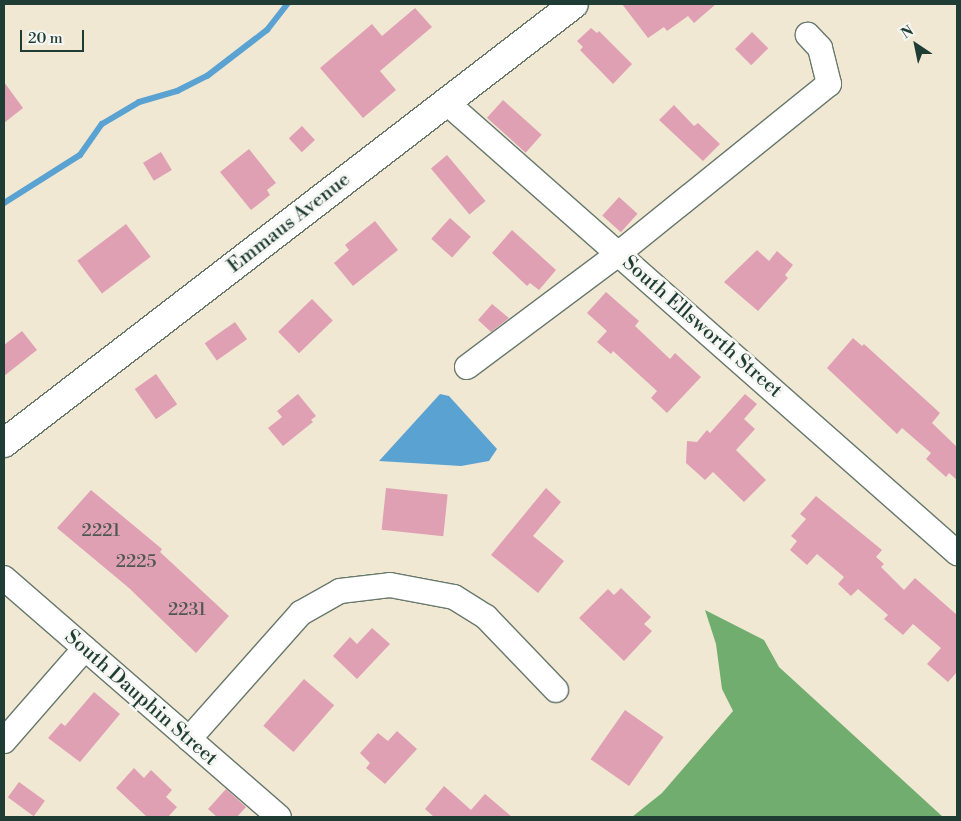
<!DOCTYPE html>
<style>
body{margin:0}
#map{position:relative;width:961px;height:821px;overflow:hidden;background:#f1e8d4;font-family:"Libre Bodoni",serif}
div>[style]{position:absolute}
.forest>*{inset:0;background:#70ad6e}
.water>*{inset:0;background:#5aa2d1}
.stream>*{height:6px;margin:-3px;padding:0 3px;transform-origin:3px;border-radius:3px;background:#5aa2d1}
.building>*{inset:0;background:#dfa0b4;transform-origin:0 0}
.roads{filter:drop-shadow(1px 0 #68796c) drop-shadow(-1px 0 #68796c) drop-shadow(0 1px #68796c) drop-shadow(0 -1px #68796c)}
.minor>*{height:24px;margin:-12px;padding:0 12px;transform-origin:12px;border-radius:12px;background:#fff}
.major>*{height:28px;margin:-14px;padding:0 14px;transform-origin:14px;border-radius:14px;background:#fff}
span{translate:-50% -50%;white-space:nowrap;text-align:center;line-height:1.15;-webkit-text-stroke:5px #f6f6f2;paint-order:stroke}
.number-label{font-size:18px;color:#4f5654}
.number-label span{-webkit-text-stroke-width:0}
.street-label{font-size:20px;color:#1f3d34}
.frame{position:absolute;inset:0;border:5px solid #1f3d34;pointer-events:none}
.north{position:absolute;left:891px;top:20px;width:50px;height:50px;-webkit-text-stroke:4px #f6f6f2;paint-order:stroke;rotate:326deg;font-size:14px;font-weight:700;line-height:20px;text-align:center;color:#1f3d34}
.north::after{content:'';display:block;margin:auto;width:18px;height:22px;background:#1f3d34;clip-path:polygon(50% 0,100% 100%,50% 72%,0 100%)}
.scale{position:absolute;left:20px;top:30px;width:64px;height:22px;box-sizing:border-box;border:2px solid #1f3d34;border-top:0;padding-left:6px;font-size:15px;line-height:18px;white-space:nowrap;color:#1f3d34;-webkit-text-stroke:4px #f6f6f2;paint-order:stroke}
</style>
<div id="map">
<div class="forest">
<div style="clip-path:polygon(705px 610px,764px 640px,779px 667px,943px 817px,632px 817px,662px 793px,733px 711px,722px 689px,716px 644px)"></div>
</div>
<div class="water">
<div style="clip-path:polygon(440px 394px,449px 396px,497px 449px,489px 461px,461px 466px,379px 461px)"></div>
</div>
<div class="stream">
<div style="left:4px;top:203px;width:90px;rotate:-32.3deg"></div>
<div style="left:80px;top:155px;width:38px;rotate:-55deg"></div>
<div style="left:102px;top:124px;width:43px;rotate:-30.7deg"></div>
<div style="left:139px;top:102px;width:40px;rotate:-16deg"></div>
<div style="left:177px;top:91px;width:34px;rotate:-27deg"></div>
<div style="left:207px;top:76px;width:76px;rotate:-37.5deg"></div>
<div style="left:267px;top:30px;width:33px;rotate:-52deg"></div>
</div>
<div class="building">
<div style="clip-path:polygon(622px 4px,716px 4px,694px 23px,688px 16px,667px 31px,664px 27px,648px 38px)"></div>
<div style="clip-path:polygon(415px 8px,432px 27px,380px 71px,396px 90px,363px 118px,320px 68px,372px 24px,382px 36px)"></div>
<div style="clip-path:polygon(591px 28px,597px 33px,599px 31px,632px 64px,613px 84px,580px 50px,583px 47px,577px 41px)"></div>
<div style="left:752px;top:32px;width:23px;height:24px;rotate:45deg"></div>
<div style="clip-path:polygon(4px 82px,23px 108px,4px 123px)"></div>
<div style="left:503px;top:100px;width:52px;height:24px;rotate:42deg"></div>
<div style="clip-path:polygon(674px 105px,694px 126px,698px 123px,720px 144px,703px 161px,659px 120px)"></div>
<div style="left:302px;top:126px;width:19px;height:18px;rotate:47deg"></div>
<div style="clip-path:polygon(249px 149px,276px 183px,267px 190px,270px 195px,251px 210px,220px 172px)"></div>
<div style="left:161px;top:152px;width:21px;height:21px;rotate:59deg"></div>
<div style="left:447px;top:155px;width:60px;height:21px;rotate:50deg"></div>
<div style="left:619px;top:197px;width:25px;height:25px;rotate:42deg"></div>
<div style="left:450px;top:218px;width:28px;height:28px;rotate:42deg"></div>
<div style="clip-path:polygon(375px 221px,398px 250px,353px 286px,334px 263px,349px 250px,345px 245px)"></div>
<div style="left:126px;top:224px;width:41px;height:61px;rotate:53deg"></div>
<div style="clip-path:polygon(512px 230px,556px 270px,539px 290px,530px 283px,527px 286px,492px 253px)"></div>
<div style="clip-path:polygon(757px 250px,769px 261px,777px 251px,793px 265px,785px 275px,788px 278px,758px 311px,724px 282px)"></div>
<div style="clip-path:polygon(606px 292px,639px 321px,635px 326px,670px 359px,675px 353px,701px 377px,667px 413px,651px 398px,657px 391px,613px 351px,611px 354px,597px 342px,607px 331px,587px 313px)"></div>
<div style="left:312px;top:299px;width:30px;height:47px;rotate:46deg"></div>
<div style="clip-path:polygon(492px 304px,509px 318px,491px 332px,478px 320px)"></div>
<div style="left:235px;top:322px;width:21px;height:37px;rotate:55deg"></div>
<div style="clip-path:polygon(22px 331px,37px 350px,4px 376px,4px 345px)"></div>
<div style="clip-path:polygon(853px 338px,862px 346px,864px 344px,940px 413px,932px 423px,957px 447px,957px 480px,949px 473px,946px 477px,926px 459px,931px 453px,902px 428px,897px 434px,827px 368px)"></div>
<div style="left:156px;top:374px;width:37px;height:26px;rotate:55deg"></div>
<div style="clip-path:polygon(298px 394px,316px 416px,311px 420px,313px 422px,283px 446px,268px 428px,282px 417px,277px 411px)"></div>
<div style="clip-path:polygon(745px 394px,757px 404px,744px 419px,755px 429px,736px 450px,766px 480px,744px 502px,713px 472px,705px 480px,686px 463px,687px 441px,697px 442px,707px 430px,710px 433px)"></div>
<div style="left:386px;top:488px;width:62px;height:42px;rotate:6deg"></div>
<div style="clip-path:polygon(546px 488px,561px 502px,533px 536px,564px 561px,538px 593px,491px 555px)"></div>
<div style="clip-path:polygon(91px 490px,162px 549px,160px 552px,229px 616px,196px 653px,129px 588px,57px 528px)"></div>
<div style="clip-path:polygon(816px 496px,882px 550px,876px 557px,884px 564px,881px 567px,904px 590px,915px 578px,957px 615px,957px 672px,948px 682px,927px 664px,941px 648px,913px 624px,903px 635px,884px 619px,888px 615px,858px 589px,851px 596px,838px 584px,844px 577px,817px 554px,807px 565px,790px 550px,797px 541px,791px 536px,806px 519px,800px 514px)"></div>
<div style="clip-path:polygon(621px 588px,651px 617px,644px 624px,652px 631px,624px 661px,579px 618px,608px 589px,614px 595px)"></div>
<div style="clip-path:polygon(372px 628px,390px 644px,357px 679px,333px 656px,350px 637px,357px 644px)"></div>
<div style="left:304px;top:679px;width:40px;height:62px;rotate:41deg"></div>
<div style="clip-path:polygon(94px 692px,120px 714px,80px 762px,48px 738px,61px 723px,65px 726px)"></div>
<div style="left:625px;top:710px;width:47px;height:60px;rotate:35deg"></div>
<div style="clip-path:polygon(397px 731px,417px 749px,385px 784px,366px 768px,370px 763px,360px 753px,378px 733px,388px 741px)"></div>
<div style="clip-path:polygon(134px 768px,144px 778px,151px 770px,172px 790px,166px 797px,177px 807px,168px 817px,147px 817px,116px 788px)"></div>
<div style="left:19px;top:782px;width:32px;height:19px;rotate:36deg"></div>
<div style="clip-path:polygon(444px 786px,471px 810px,485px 794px,512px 817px,434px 817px,425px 809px)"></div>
<div style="clip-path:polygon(226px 789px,246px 807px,237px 817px,217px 817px,208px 809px)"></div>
</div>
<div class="roads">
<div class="minor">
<div style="left:446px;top:102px;width:682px;rotate:41.43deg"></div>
<div style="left:467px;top:367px;width:189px;rotate:-36.8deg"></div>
<div style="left:618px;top:254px;width:271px;rotate:-38.9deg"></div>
<div style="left:829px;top:84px;width:37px;rotate:-104deg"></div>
<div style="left:820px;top:48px;width:18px;rotate:-133deg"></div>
<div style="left:4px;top:578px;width:364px;rotate:41deg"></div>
<div style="left:189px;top:739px;width:169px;rotate:-48.4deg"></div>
<div style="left:301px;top:613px;width:45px;rotate:-29.4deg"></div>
<div style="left:340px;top:591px;width:50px;rotate:-6.8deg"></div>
<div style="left:390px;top:585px;width:65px;rotate:10.6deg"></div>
<div style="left:454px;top:597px;width:38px;rotate:32deg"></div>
<div style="left:486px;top:617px;width:101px;rotate:46.2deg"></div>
<div style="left:4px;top:741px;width:123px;rotate:-48.9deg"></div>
</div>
<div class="major">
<div style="left:4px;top:443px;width:719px;rotate:-37.6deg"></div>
</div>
</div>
<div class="number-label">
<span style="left:101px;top:531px">2221</span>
<span style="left:136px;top:562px">2225</span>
<span style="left:187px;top:610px">2231</span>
</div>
<div class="street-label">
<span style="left:289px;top:223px;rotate:-38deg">Emmaus Avenue</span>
<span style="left:702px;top:327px;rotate:41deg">South Ellsworth Street</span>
<span style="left:141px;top:698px;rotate:41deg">South Dauphin Street</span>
</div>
<div class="frame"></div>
<div class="north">N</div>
<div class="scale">20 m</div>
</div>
